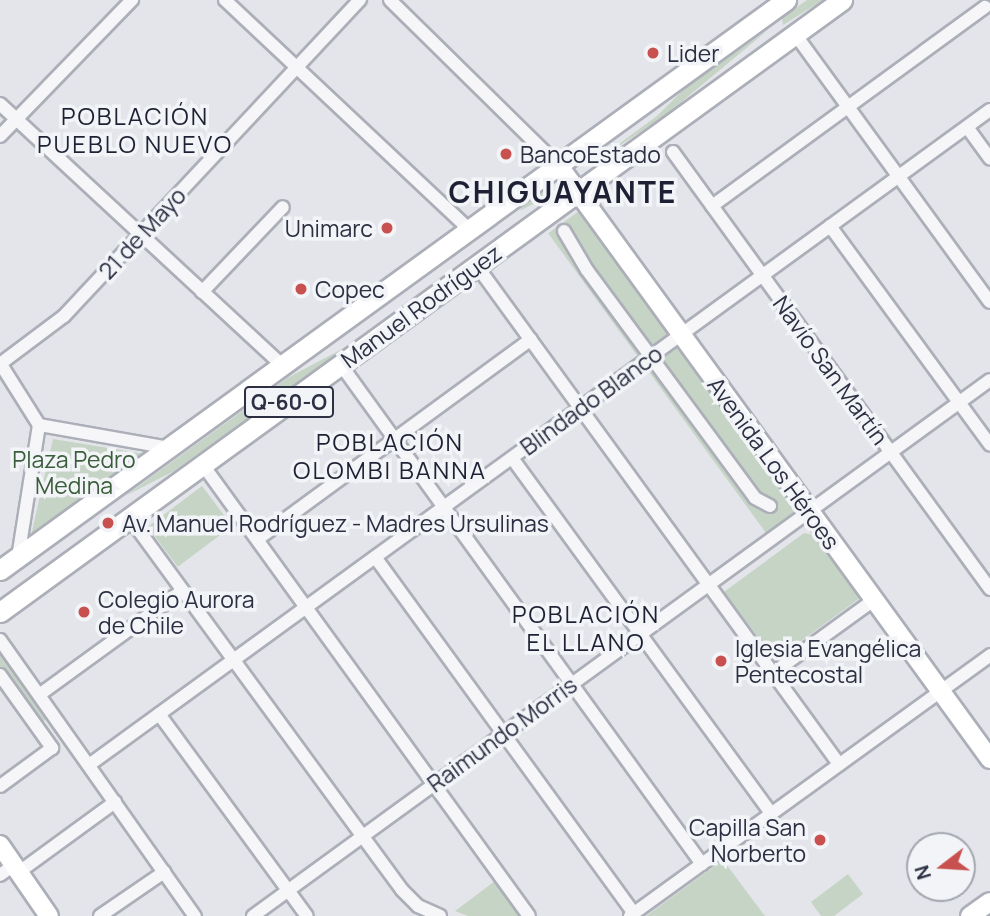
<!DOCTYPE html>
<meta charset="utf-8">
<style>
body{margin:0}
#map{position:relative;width:990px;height:916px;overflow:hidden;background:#e3e5ea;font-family:Manrope,sans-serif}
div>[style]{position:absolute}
.green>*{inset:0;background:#c6d4c5;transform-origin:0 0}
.roads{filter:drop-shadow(2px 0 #acafb8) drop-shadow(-2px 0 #acafb8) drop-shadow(0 2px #acafb8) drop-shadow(0 -2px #acafb8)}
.street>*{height:12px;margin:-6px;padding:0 6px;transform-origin:6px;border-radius:6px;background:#f6f6f9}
.secondary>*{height:18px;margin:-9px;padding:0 9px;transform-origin:9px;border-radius:9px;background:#fff}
.primary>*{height:19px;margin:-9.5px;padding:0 9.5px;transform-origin:9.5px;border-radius:9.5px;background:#fff}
.dots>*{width:19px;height:19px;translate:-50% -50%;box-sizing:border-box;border:4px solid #f3f4f8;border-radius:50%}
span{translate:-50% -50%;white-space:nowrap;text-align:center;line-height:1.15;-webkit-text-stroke:7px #f3f4f8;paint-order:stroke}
.shield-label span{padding:2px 5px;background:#f3f4f8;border:2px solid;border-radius:5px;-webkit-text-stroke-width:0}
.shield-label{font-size:21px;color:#2c3042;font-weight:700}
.poi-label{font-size:23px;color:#2c3042}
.left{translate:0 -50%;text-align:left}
.right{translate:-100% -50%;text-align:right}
.street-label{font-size:23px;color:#2c3042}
.park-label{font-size:23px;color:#3a5d3a}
.neighbourhood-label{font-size:24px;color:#1e2133;letter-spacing:2px}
.district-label{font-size:30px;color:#1e2133;font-weight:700;letter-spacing:2px}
.north{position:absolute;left:906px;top:832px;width:70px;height:70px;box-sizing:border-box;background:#f3f4f8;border:2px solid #a3a6af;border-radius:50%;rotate:253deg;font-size:19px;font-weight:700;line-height:28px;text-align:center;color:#2c3042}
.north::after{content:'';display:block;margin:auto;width:24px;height:32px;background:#c8514f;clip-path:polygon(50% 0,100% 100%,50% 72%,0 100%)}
</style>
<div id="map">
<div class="green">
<div style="clip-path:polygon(807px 0,823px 0,783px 25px,782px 18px)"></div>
<div style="clip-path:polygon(768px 30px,667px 114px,586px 168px,657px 116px,686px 87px)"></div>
<div style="clip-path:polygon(548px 189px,552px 195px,519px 211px,524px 206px)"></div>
<div style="left:579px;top:211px;width:371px;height:38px;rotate:54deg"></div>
<div style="clip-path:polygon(346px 347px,174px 471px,125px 496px,289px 377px)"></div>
<div style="clip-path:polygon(53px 439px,145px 454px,30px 540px)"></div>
<div style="left:202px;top:486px;width:50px;height:68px;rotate:53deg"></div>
<div style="clip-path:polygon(804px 533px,814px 535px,860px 598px,775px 660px,724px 592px)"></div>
<div style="clip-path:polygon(0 652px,47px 719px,39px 724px,0 669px)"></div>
<div style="clip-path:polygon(723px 860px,765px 916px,646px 916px)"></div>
<div style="clip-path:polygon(848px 874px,863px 894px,834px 916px,821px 916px,811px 902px)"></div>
<div style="clip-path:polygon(495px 881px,521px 916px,468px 916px,455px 911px)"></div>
</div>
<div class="roads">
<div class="street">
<div style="left:225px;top:0;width:336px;rotate:43.2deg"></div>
<div style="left:390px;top:0;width:237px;rotate:44.5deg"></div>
<div style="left:795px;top:34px;width:331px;rotate:54deg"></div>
<div style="left:0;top:104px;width:386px;rotate:42.8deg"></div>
<div style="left:967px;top:127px;width:39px;rotate:54deg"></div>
<div style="left:0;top:136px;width:190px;rotate:-45.9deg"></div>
<div style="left:673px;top:152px;width:540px;rotate:54.04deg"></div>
<div style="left:712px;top:206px;width:338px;rotate:-36.1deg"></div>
<div style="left:830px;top:226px;width:271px;rotate:53.8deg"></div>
<div style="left:564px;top:231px;width:45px;rotate:59.5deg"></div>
<div style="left:587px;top:270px;width:283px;rotate:53.6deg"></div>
<div style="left:755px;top:498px;width:17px;rotate:28deg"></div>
<div style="left:477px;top:266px;width:616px;rotate:53.99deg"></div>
<div style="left:202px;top:292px;width:117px;rotate:-46.4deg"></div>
<div style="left:0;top:363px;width:73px;rotate:57.8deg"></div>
<div style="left:39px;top:425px;width:135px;rotate:99deg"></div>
<div style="left:0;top:364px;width:80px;rotate:-36.9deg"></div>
<div style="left:64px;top:316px;width:433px;rotate:-46.9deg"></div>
<div style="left:341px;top:365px;width:616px;rotate:54.12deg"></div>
<div style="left:39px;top:425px;width:132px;rotate:10deg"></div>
<div style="left:512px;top:458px;width:439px;rotate:53.9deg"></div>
<div style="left:203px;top:465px;width:556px;rotate:54.14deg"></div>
<div style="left:129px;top:517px;width:462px;rotate:53.8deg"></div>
<div style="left:402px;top:890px;width:23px;rotate:45deg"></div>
<div style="left:418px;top:906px;width:24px;rotate:24deg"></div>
<div style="left:258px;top:539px;width:338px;rotate:-36.2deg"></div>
<div style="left:375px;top:557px;width:440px;rotate:54deg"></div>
<div style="left:0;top:640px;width:338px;rotate:54.8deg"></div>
<div style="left:773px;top:673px;width:125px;rotate:-35.9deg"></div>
<div style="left:0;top:675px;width:90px;rotate:54.5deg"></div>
<div style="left:52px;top:748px;width:64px;rotate:143.8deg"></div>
<div style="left:39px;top:695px;width:177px;rotate:-36deg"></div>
<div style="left:159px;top:714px;width:250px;rotate:53.8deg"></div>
<div style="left:89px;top:765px;width:1114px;rotate:-36.02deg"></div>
<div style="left:19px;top:872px;width:119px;rotate:-36.1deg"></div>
<div style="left:0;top:875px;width:17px;rotate:-36deg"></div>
<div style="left:100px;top:916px;width:78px;rotate:-34.5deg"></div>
<div style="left:253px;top:916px;width:911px;rotate:-36.03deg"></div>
<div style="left:630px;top:916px;width:445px;rotate:-35.9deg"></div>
</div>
<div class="secondary">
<div style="left:559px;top:166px;width:733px;rotate:53.99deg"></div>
<div style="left:0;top:845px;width:86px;rotate:55.4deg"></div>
<div style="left:970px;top:916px;width:24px;rotate:-35deg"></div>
</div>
<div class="primary">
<div style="left:0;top:570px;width:971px;rotate:-35.95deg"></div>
<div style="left:0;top:612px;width:1041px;rotate:-36.01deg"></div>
</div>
</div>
<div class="dots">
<div style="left:653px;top:53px;background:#c8514f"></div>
<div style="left:506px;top:154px;background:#c8514f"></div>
<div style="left:387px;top:228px;background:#c8514f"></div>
<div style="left:301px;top:289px;background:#c8514f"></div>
<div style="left:108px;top:523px;background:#c8514f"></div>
<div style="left:84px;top:612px;background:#c8514f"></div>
<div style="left:721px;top:661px;background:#c8514f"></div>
<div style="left:820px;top:840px;background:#c8514f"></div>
</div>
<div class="shield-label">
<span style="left:289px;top:402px">Q-60-O</span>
</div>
<div class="poi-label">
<span class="left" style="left:667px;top:53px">Lider</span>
<span class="left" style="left:520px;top:154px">BancoEstado</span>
<span class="right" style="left:373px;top:228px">Unimarc</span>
<span class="left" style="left:315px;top:289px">Copec</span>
<span class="left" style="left:122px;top:523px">Av. Manuel Rodríguez - Madres Ursulinas</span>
<span class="left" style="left:98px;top:612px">Colegio Aurora<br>de Chile</span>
<span class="left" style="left:735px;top:661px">Iglesia Evangélica<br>Pentecostal</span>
<span class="right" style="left:806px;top:840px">Capilla San<br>Norberto</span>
</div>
<div class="street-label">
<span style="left:142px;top:233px;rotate:-47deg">21 de Mayo</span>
<span style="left:421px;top:306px;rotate:-36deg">Manuel Rodríguez</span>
<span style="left:831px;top:370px;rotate:54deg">Navío San Martín</span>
<span style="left:591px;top:400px;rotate:-36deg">Blindado Blanco</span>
<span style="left:774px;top:463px;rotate:54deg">Avenida Los Héroes</span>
<span style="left:502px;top:734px;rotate:-36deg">Raimundo Morris</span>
</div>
<div class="park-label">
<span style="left:74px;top:472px">Plaza Pedro<br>Medina</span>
</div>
<div class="neighbourhood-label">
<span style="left:135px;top:130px">POBLACIÓN<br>PUEBLO NUEVO</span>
<span style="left:390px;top:456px">POBLACIÓN<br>OLOMBI BANNA</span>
<span style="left:586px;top:628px">POBLACIÓN<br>EL LLANO</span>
</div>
<div class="district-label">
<span style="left:563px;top:192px">CHIGUAYANTE</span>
</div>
<div class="north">N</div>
</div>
